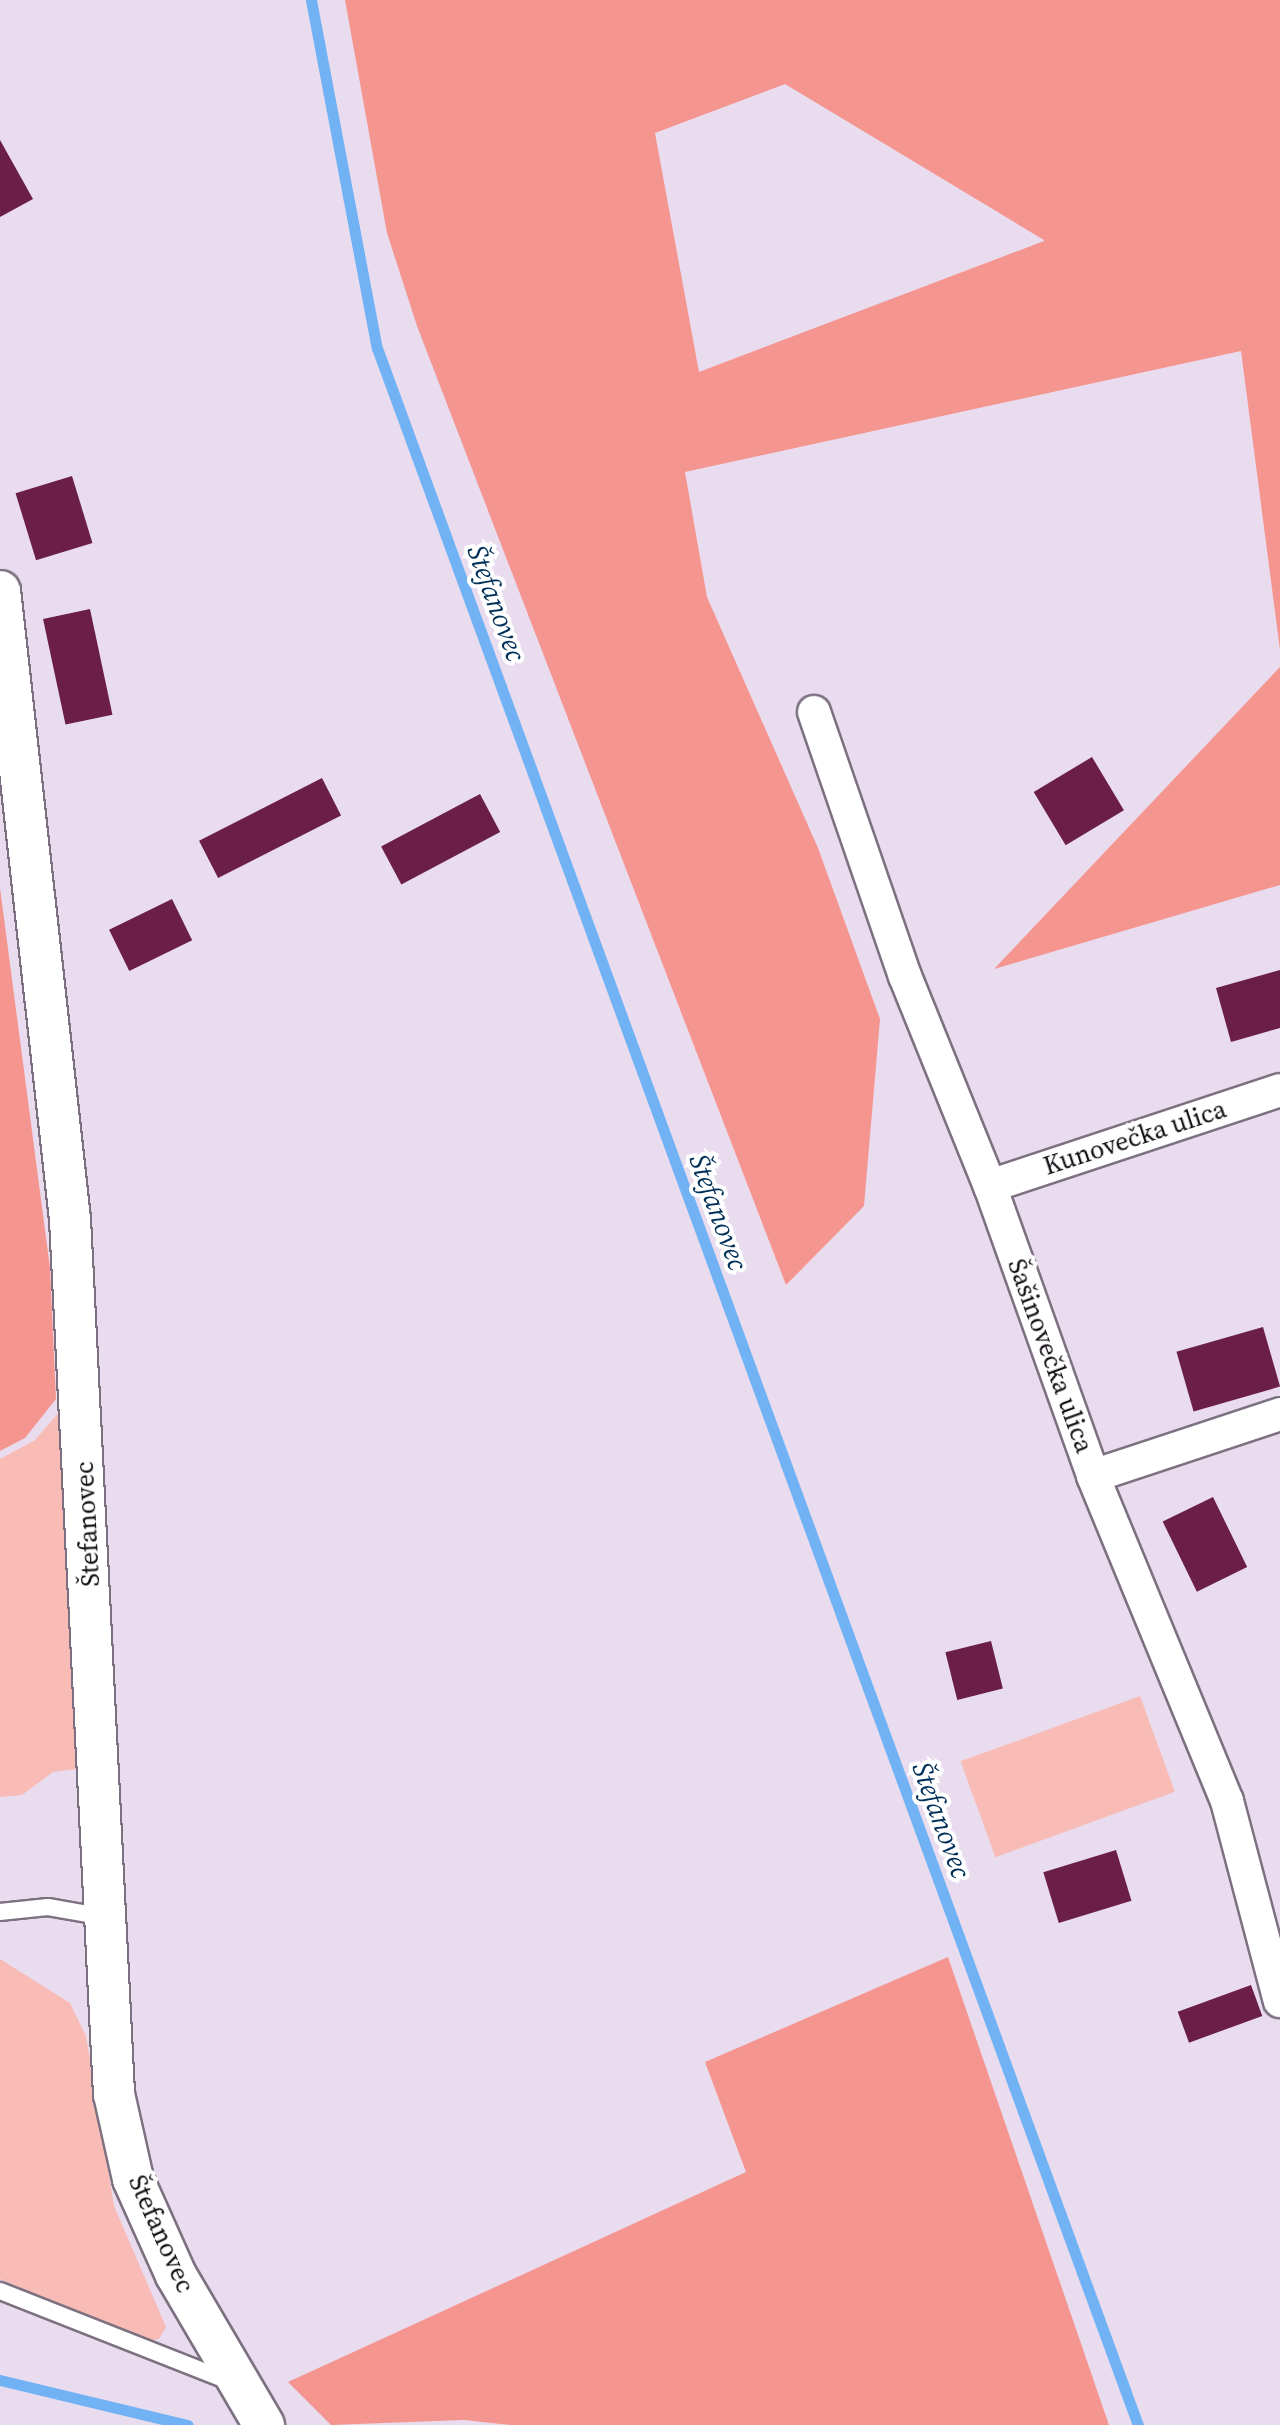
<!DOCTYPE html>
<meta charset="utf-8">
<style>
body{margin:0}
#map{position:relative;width:1280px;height:2425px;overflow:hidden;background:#eadcef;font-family:"Source Serif 4",serif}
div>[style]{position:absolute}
.green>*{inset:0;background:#f8bbb6;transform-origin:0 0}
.forest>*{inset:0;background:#f59590}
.stream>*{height:11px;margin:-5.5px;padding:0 5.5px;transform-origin:5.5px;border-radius:5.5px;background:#71b2f5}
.building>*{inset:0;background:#6a1e48;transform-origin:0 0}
.roads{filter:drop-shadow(2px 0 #7d7181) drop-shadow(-2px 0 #7d7181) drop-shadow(0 2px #7d7181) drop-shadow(0 -2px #7d7181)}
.service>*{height:16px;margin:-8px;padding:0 8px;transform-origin:8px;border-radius:8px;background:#fff}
.minor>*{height:32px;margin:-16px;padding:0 16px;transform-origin:16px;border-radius:16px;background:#fff}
.tertiary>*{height:40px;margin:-20px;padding:0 20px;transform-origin:20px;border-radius:20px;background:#fff}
span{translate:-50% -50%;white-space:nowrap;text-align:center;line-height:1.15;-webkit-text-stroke:8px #fff;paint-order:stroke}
.street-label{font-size:26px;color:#120d13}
.water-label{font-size:28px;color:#003059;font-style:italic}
</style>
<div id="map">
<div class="green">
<div style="clip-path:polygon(74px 1395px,77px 1769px,53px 1772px,22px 1795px,0 1797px,0 1459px,35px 1440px)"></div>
<div style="left:1140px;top:1696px;width:102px;height:191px;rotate:70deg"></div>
<div style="clip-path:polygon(0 1959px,70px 2003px,86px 2036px,114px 2206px,166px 2327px,159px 2339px,147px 2341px,0 2279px)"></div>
</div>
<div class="forest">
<div style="clip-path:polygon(evenodd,345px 0,1280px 0,1280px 650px,1241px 351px,685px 472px,707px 597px,818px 848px,880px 1019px,864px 1206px,786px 1285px,417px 326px,387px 233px,345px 0,785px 84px,1044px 240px,1044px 241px,699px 372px,655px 133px,785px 84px)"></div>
<div style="clip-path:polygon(1280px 667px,1280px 885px,994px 969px)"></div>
<div style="clip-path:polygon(0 888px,50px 1268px,56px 1399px,25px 1438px,0 1451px)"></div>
<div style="clip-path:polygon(948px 1957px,1109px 2425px,510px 2425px,464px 2420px,331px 2425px,288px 2382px,746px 2172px,705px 2062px)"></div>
</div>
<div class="stream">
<div style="left:311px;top:0;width:354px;rotate:79.3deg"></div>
<div style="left:377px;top:348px;width:2212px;rotate:69.88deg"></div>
<div style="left:0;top:2380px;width:193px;rotate:13.5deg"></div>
</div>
<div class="building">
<div style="clip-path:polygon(0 140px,33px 199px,0 217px)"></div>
<div style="left:72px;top:476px;width:70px;height:59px;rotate:73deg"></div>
<div style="left:90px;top:609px;width:108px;height:48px;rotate:78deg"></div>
<div style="left:1092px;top:757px;width:62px;height:68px;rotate:59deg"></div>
<div style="left:322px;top:778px;width:42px;height:138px;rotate:63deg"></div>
<div style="left:480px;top:794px;width:43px;height:112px;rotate:62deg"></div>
<div style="left:172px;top:899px;width:46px;height:70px;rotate:64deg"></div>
<div style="clip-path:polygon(1280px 970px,1280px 1028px,1231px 1042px,1216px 988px)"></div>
<div style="left:1263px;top:1327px;width:62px;height:90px;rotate:74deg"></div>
<div style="left:1213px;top:1497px;width:78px;height:56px;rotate:64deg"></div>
<div style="left:991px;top:1641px;width:49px;height:47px;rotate:76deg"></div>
<div style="left:1116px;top:1850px;width:53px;height:76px;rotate:73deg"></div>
<div style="left:1251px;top:1985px;width:33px;height:78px;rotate:70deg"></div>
</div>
<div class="roads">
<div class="service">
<div style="left:0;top:1912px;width:48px;rotate:-5.9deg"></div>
<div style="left:48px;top:1907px;width:57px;rotate:10.1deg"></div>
<div style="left:0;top:2291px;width:246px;rotate:21.5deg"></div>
</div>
<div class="minor">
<div style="left:814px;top:712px;width:279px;rotate:71deg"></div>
<div style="left:905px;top:976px;width:227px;rotate:68deg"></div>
<div style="left:990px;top:1186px;width:308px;rotate:70.4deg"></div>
<div style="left:1093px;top:1476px;width:352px;rotate:67.6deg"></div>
<div style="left:1227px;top:1801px;width:207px;rotate:75.2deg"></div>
<div style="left:990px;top:1186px;width:305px;rotate:-18.3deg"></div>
<div style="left:1093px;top:1476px;width:197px;rotate:-18.3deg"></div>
</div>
<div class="tertiary">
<div style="left:0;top:591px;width:632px;rotate:83.64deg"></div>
<div style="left:70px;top:1219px;width:876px;rotate:87.12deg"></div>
<div style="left:114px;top:2094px;width:87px;rotate:77.4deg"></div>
<div style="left:133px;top:2179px;width:105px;rotate:65.9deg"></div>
<div style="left:176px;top:2275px;width:174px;rotate:59.6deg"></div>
</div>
</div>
<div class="street-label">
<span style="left:1135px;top:1138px;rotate:-18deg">Kunovečka ulica</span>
<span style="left:1050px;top:1356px;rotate:70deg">Šašinovečka ulica</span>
<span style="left:88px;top:1524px;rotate:-93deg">Štefanovec</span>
<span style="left:161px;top:2234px;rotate:66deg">Štefanovec</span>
</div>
<div class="water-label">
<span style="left:497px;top:603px;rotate:70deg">Štefanovec</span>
<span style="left:719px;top:1212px;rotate:70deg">Štefanovec</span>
<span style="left:942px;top:1820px;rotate:70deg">Štefanovec</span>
</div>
</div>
